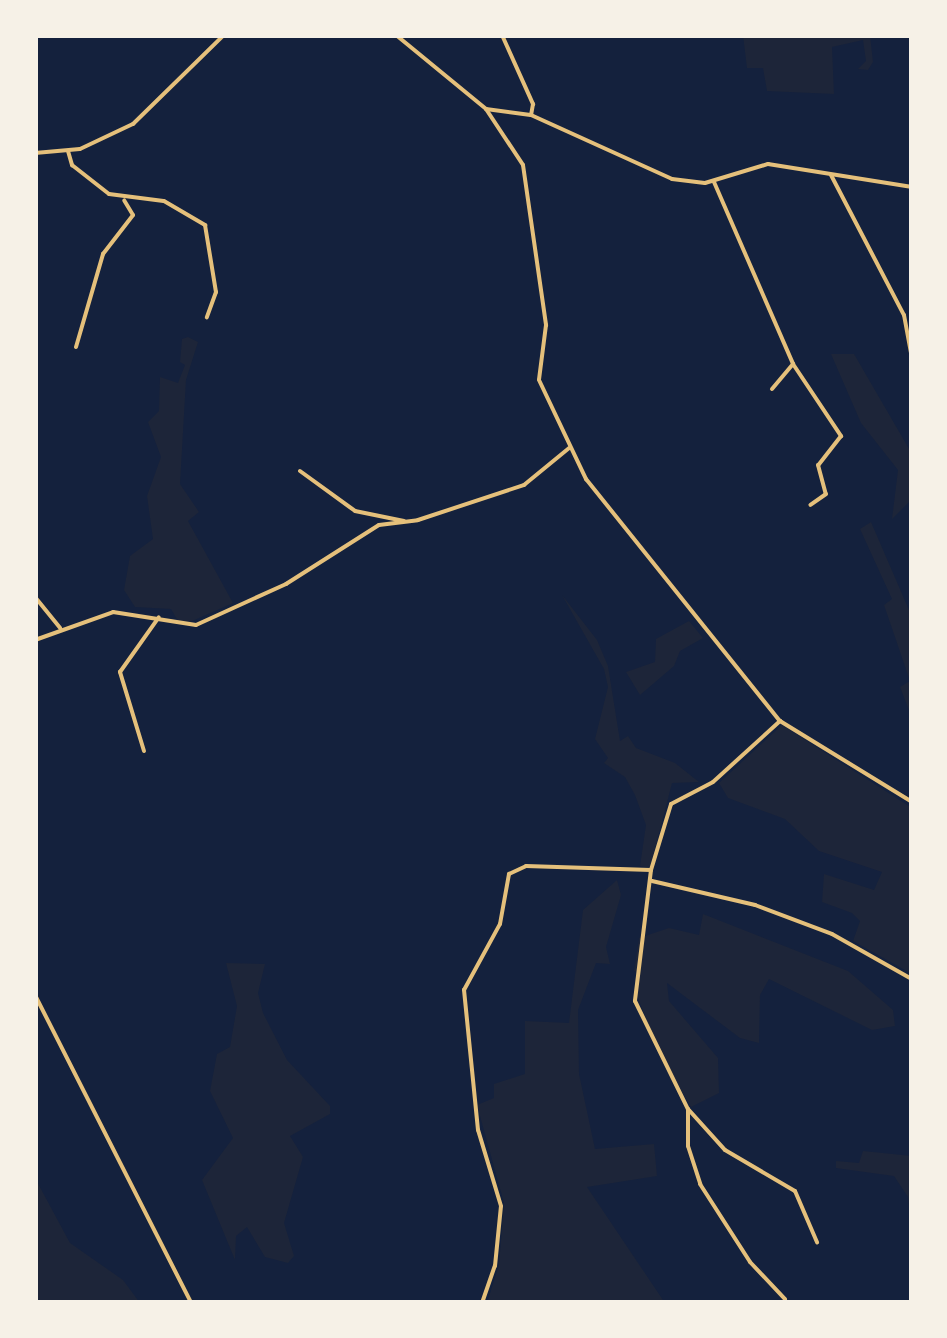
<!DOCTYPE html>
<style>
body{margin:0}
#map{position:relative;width:947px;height:1338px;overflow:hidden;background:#14213d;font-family:"Nunito Sans",sans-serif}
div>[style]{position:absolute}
.green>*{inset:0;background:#1d2539}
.minor>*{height:4px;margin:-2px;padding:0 2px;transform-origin:2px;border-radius:2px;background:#e5c07b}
span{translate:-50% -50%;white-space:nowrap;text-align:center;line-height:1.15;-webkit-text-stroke:8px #f6f1e7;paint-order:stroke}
.frame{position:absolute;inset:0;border:38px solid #f6f1e7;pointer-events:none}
</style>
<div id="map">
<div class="green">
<div style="clip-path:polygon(743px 35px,870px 35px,873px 62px,868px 70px,858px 69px,866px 61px,863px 40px,832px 47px,834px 94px,767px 91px,763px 68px,747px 68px)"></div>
<div style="clip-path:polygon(188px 337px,198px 342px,186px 380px,180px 484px,199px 512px,188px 521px,233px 603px,190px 622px,178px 621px,171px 609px,135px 607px,124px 590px,130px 556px,153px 539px,147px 496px,161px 457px,148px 422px,159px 411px,160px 377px,178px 383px,185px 365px,180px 362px,182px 339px)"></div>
<div style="clip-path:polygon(831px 354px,854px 354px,912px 454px,912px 499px,892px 519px,898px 470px,861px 423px)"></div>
<div style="clip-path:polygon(871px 522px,912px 617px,912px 718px,900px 687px,910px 681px,884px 605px,892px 599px,860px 529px)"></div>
<div style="clip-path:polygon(562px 595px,597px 640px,608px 666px,620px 741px,628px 736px,636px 748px,675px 763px,699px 782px,672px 783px,650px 868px,640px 866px,646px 825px,635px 795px,625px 777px,604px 763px,608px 758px,595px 739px,608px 687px,604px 669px)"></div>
<div style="clip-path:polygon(689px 621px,703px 638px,680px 651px,674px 666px,640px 695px,626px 672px,655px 662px,656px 639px)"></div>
<div style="clip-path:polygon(782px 725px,912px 808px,912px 974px,853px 941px,860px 921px,852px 913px,822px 902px,824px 874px,874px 890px,882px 872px,819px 851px,785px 819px,728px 798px,719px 783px)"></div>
<div style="clip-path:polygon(617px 880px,621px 895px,606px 947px,610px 964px,596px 963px,578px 1010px,579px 1074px,595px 1149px,654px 1144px,657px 1176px,587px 1187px,665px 1303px,487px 1303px,499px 1265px,504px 1203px,477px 1105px,494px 1098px,494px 1084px,525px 1074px,525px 1021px,569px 1023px,583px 910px)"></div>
<div style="clip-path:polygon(703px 914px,848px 971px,893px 1010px,895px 1026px,872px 1030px,769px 979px,760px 995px,759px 1043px,740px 1038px,667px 983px,669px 1001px,718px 1058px,719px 1093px,691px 1107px,662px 1058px,637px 996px,640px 973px,634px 971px,639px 938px,669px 928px,699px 935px)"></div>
<div style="clip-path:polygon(226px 963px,265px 964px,258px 993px,263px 1013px,287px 1060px,330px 1106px,330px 1114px,290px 1136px,303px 1157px,284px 1223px,294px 1256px,288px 1263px,265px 1257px,247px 1227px,236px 1236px,235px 1260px,202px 1180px,233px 1138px,210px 1091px,217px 1054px,230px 1047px,237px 1006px)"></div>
<div style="clip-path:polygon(863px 1151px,912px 1156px,912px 1229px,908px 1197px,894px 1176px,836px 1168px,836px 1161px,859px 1163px)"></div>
<div style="clip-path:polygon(35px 1178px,70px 1243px,123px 1280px,140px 1303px,35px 1303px)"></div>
</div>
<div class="minor">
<div style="left:396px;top:35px;width:117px;rotate:39.4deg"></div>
<div style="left:486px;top:109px;width:45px;rotate:7.6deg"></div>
<div style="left:531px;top:115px;width:155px;rotate:24.4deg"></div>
<div style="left:672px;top:179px;width:33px;rotate:7deg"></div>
<div style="left:705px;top:183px;width:66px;rotate:-16.8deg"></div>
<div style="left:768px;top:164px;width:146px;rotate:9.1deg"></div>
<div style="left:502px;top:35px;width:76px;rotate:65.8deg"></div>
<div style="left:533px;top:104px;width:11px;rotate:100deg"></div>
<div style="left:486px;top:109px;width:67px;rotate:56.5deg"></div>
<div style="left:523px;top:165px;width:162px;rotate:81.8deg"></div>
<div style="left:546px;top:325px;width:55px;rotate:97.3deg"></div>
<div style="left:539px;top:380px;width:110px;rotate:64.6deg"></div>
<div style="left:586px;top:479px;width:310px;rotate:51.3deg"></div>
<div style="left:780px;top:721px;width:155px;rotate:31.5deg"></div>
<div style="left:68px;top:151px;width:15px;rotate:74deg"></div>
<div style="left:72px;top:165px;width:47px;rotate:38.1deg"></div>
<div style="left:109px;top:194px;width:55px;rotate:7.3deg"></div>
<div style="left:164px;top:201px;width:48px;rotate:30.3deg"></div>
<div style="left:205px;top:225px;width:68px;rotate:80.7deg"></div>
<div style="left:216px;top:292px;width:27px;rotate:110deg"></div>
<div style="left:35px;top:153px;width:45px;rotate:-5.1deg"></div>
<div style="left:80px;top:149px;width:59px;rotate:-25.3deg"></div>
<div style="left:133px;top:124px;width:127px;rotate:-44.4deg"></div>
<div style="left:831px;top:175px;width:158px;rotate:62.5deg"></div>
<div style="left:904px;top:315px;width:44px;rotate:79.5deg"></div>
<div style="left:714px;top:182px;width:198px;rotate:66.5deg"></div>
<div style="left:793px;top:364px;width:87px;rotate:56.3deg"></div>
<div style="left:841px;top:436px;width:37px;rotate:128deg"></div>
<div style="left:818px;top:465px;width:30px;rotate:75deg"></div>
<div style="left:826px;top:494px;width:19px;rotate:145deg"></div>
<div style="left:76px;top:347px;width:97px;rotate:-73.8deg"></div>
<div style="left:103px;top:254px;width:49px;rotate:-52.4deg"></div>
<div style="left:133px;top:215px;width:17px;rotate:-121deg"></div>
<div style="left:772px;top:389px;width:33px;rotate:-50deg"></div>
<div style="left:300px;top:471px;width:68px;rotate:36deg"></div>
<div style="left:355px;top:511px;width:50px;rotate:11.5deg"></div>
<div style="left:35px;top:597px;width:40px;rotate:51deg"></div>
<div style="left:35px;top:640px;width:83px;rotate:-19.7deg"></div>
<div style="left:113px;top:612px;width:84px;rotate:8.9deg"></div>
<div style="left:196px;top:625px;width:99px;rotate:-24.5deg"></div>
<div style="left:286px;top:584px;width:110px;rotate:-32.4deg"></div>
<div style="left:379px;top:525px;width:39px;rotate:-7deg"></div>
<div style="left:418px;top:520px;width:112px;rotate:-18.3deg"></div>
<div style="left:524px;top:485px;width:58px;rotate:-39.4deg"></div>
<div style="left:144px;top:751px;width:83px;rotate:-106.9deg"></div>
<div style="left:120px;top:672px;width:67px;rotate:-54.7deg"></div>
<div style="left:651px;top:870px;width:69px;rotate:-73.1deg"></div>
<div style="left:671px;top:804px;width:47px;rotate:-27.6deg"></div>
<div style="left:713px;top:782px;width:91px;rotate:-42.3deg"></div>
<div style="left:652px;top:881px;width:106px;rotate:13.1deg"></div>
<div style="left:755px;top:905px;width:82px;rotate:20.6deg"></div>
<div style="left:832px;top:934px;width:92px;rotate:29.4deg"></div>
<div style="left:35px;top:995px;width:345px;rotate:63.1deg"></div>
<div style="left:688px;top:1109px;width:55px;rotate:47.9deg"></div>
<div style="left:725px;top:1150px;width:81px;rotate:30.4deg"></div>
<div style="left:795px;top:1191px;width:56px;rotate:66.7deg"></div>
<div style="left:482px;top:1303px;width:39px;rotate:-71deg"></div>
<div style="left:495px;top:1266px;width:60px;rotate:-84.3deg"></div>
<div style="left:501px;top:1206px;width:79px;rotate:-106.8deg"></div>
<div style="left:478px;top:1130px;width:141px;rotate:-95.7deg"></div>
<div style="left:464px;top:990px;width:75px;rotate:-61.4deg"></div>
<div style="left:500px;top:924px;width:51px;rotate:-79.8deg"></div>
<div style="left:509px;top:874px;width:19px;rotate:-25deg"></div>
<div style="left:526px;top:866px;width:125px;rotate:1.8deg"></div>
<div style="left:651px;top:870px;width:132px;rotate:97deg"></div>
<div style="left:635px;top:1001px;width:120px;rotate:63.9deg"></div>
<div style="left:688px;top:1109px;width:37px;rotate:90deg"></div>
<div style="left:688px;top:1146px;width:40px;rotate:72deg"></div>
<div style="left:700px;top:1184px;width:93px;rotate:57.3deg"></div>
<div style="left:750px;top:1262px;width:51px;rotate:46.6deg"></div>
</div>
<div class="frame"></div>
</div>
